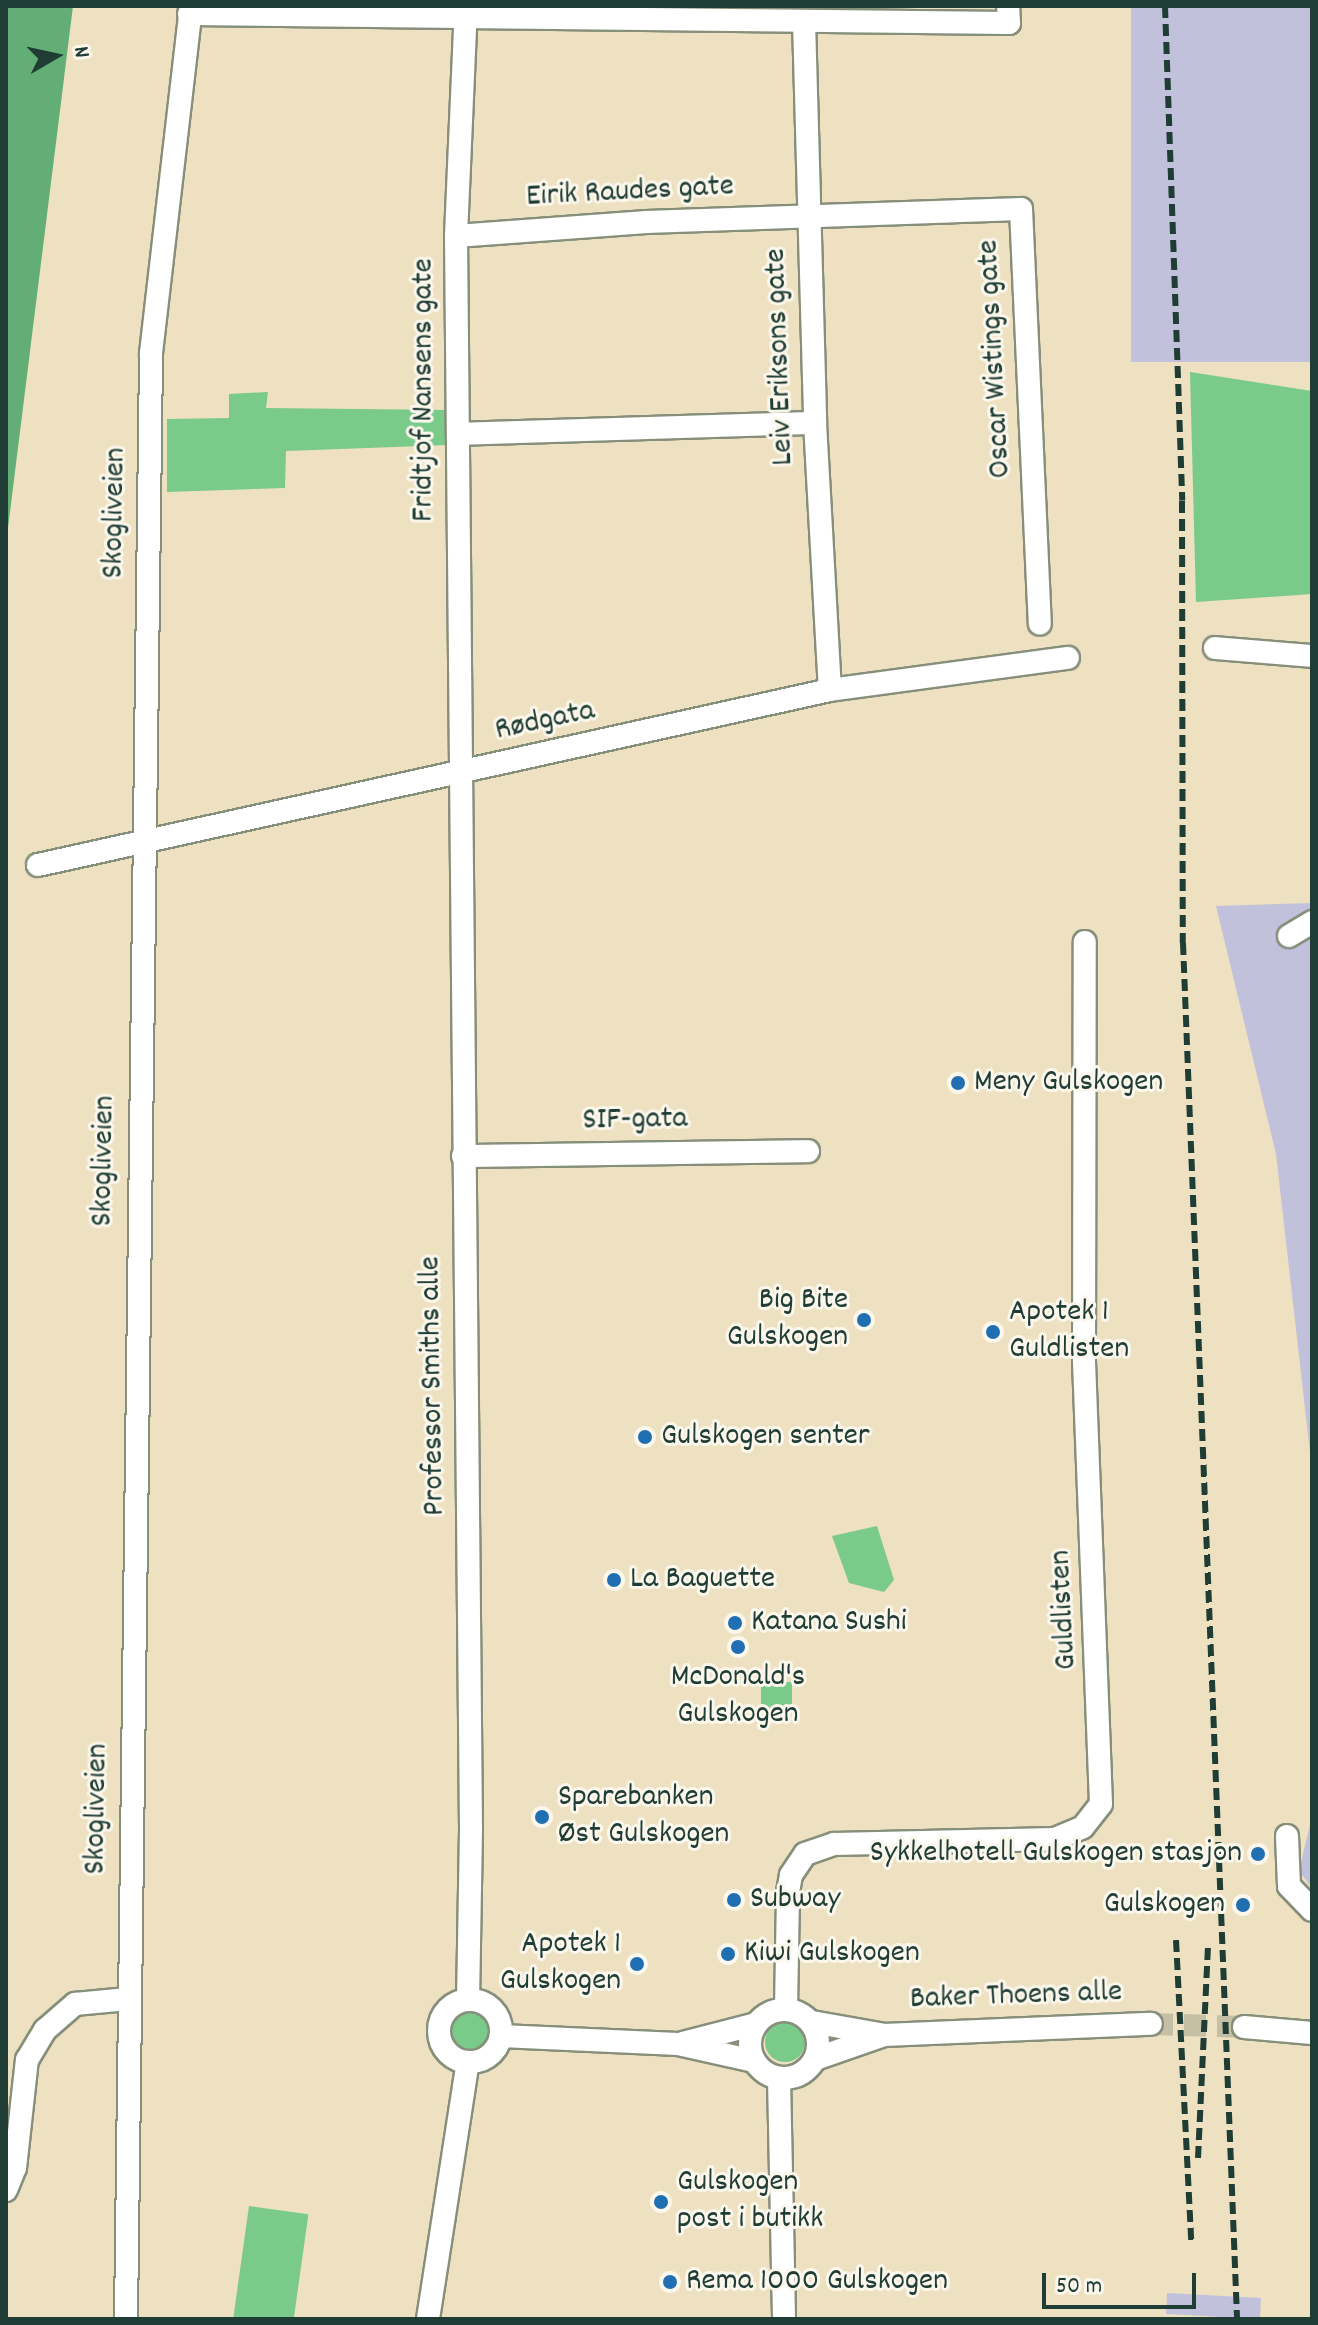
<!DOCTYPE html>
<meta charset="utf-8">
<style>
body{margin:0}
#map{position:relative;width:1318px;height:2325px;overflow:hidden;background:#eee1c1;font-family:Dekko,sans-serif}
div>[style]{position:absolute}
.industrial>*{inset:0;background:#c2c1dc;transform-origin:0 0}
.green>*{inset:0;background:#7aca8a;transform-origin:0 0}
.round{border-radius:50%}
.forest>*{inset:0;background:#63ae76}
.street-tunnel>*{height:22px;margin-top:-11px;transform-origin:0;background:repeating-linear-gradient(90deg,#c5c0a5 0 22px,transparent 0 33px)}
.roads{filter:drop-shadow(2px 0 #868f7a) drop-shadow(-2px 0 #868f7a) drop-shadow(0 2px #868f7a) drop-shadow(0 -2px #868f7a)}
.street>*{height:22px;margin:-11px;padding:0 11px;transform-origin:11px;border-radius:11px;background:#fff}
.street>.ring{margin:-11px;padding:0;box-sizing:content-box;background:none;border:22px solid #fff;border-radius:50%}
.rail>*{height:6px;margin-top:-3px;transform-origin:0;background:repeating-linear-gradient(90deg,#1f3d34 0 12px,transparent 0 18px)}
.dots>*{width:22px;height:22px;translate:-50% -50%;box-sizing:border-box;border:4px solid #fbf7ec;border-radius:50%}
span{translate:-50% -50%;white-space:nowrap;text-align:center;line-height:1.15;-webkit-text-stroke:6px #fbf7ec;paint-order:stroke}
.street-label{font-size:32px;color:#1f3d34}
.poi-label{font-size:32px;color:#1f3d34}
.left{translate:0 -50%;text-align:left}
.right{translate:-100% -50%;text-align:right}
.frame{position:absolute;inset:0;border:8px solid #1f3d34;pointer-events:none}
.north{position:absolute;left:16px;top:16px;width:80px;height:80px;-webkit-text-stroke:6px #fbf7ec;paint-order:stroke;rotate:81deg;font-size:22px;font-weight:700;line-height:32px;text-align:center;color:#1f3d34}
.north::after{content:'';display:block;margin:auto;width:28px;height:36px;background:#1f3d34;clip-path:polygon(50% 0,100% 100%,50% 72%,0 100%)}
.scale{position:absolute;left:1042px;top:2273px;width:154px;height:36px;box-sizing:border-box;border:4px solid #1f3d34;border-top:0;padding-left:10px;font-size:24px;line-height:28px;white-space:nowrap;color:#1f3d34;-webkit-text-stroke:6px #fbf7ec;paint-order:stroke}
</style>
<div id="map">
<div class="industrial">
<div style="left:1131px;top:6px;width:181px;height:356px"></div>
<div style="clip-path:polygon(1312px 903px,1312px 1470px,1276px 1154px,1216px 906px)"></div>
<div style="clip-path:polygon(1312px 1816px,1312px 1888px,1299px 1871px)"></div>
<div style="left:1261px;top:2298px;width:21px;height:94px;rotate:93deg"></div>
</div>
<div class="green">
<div style="clip-path:polygon(1190px 372px,1312px 391px,1312px 594px,1196px 602px)"></div>
<div style="clip-path:polygon(268px 392px,266px 408px,447px 410px,448px 445px,286px 451px,285px 488px,167px 492px,167px 419px,229px 418px,229px 394px)"></div>
<div style="clip-path:polygon(877px 1526px,894px 1580px,884px 1592px,849px 1583px,832px 1536px)"></div>
<div style="left:761px;top:1682px;width:31px;height:27px"></div>
<div class="round" style="left:450px;top:2010px;width:40px;height:40px"></div>
<div class="round" style="left:765px;top:2022px;width:40px;height:40px"></div>
<div style="left:249px;top:2206px;width:60px;height:114px;rotate:8deg"></div>
</div>
<div class="forest">
<div style="clip-path:polygon(6px 6px,73px 6px,6px 544px)"></div>
</div>
<div class="street-tunnel">
<div style="left:1151px;top:2024px;width:93px;rotate:1.8deg"></div>
</div>
<div class="roads">
<div class="street">
<div style="left:466px;top:6px;width:230px;rotate:92.5deg"></div>
<div style="left:456px;top:236px;width:1594px;rotate:89.46deg"></div>
<div style="left:471px;top:1830px;width:168px;rotate:91deg"></div>
<div style="left:189px;top:14px;width:820px;rotate:0.63deg"></div>
<div style="left:1009px;top:23px;width:17px;rotate:-93deg"></div>
<div style="left:804px;top:21px;width:402px;rotate:88.4deg"></div>
<div style="left:815px;top:423px;width:267px;rotate:86.8deg"></div>
<div style="left:456px;top:236px;width:191px;rotate:-4.2deg"></div>
<div style="left:646px;top:222px;width:375px;rotate:-2deg"></div>
<div style="left:1021px;top:209px;width:415px;rotate:87.4deg"></div>
<div style="left:458px;top:434px;width:357px;rotate:-1.8deg"></div>
<div style="left:1215px;top:648px;width:97px;rotate:4.7deg"></div>
<div style="left:38px;top:865px;width:811px;rotate:-12.46deg"></div>
<div style="left:830px;top:690px;width:240px;rotate:-7.7deg"></div>
<div style="left:1289px;top:936px;width:27px;rotate:-31deg"></div>
<div style="left:463px;top:1156px;width:345px;rotate:-0.8deg"></div>
<div style="left:1287px;top:1836px;width:50px;rotate:87.7deg"></div>
<div style="left:1289px;top:1886px;width:33px;rotate:46deg"></div>
<div class="ring" style="left:439px;top:2000px;width:40px;height:40px"></div>
<div style="left:786px;top:2009px;width:117px;rotate:-89deg"></div>
<div style="left:788px;top:1892px;width:17px;rotate:-80deg"></div>
<div style="left:791px;top:1875px;width:25px;rotate:-56deg"></div>
<div style="left:805px;top:1854px;width:31px;rotate:-19deg"></div>
<div style="left:834px;top:1844px;width:221px;rotate:-1.3deg"></div>
<div style="left:1055px;top:1839px;width:30px;rotate:-23deg"></div>
<div style="left:1083px;top:1827px;width:29px;rotate:-52deg"></div>
<div style="left:1101px;top:1804px;width:444px;rotate:-92.2deg"></div>
<div style="left:1084px;top:1360px;width:418px;rotate:-89.9deg"></div>
<div class="ring" style="left:750px;top:2010px;width:46px;height:46px"></div>
<div style="left:812px;top:2022px;width:73px;rotate:10.2deg"></div>
<div style="left:884px;top:2035px;width:267px;rotate:-2.4deg"></div>
<div style="left:1244px;top:2027px;width:68px;rotate:5deg"></div>
<div style="left:501px;top:2036px;width:177px;rotate:2.6deg"></div>
<div style="left:678px;top:2044px;width:78px;rotate:12.6deg"></div>
<div style="left:683px;top:2043px;width:75px;rotate:-14.6deg"></div>
<div style="left:815px;top:2059px;width:73px;rotate:-19.2deg"></div>
<div style="left:779px;top:2078px;width:241px;rotate:88.8deg"></div>
<div style="left:6px;top:2190px;width:24px;rotate:-68deg"></div>
<div style="left:15px;top:2168px;width:109px;rotate:-83.7deg"></div>
<div style="left:27px;top:2060px;width:35px;rotate:-59deg"></div>
<div style="left:45px;top:2030px;width:40px;rotate:-41deg"></div>
<div style="left:75px;top:2004px;width:53px;rotate:-5.4deg"></div>
<div style="left:126px;top:2319px;width:1966px;rotate:-89.27deg"></div>
<div style="left:151px;top:353px;width:349px;rotate:-83.4deg"></div>
<div style="left:428px;top:2319px;width:260px;rotate:-81.2deg"></div>
</div>
</div>
<div class="rail">
<div style="left:1165px;top:6px;width:495px;rotate:88deg"></div>
<div style="left:1182px;top:501px;width:442px;rotate:89.9deg"></div>
<div style="left:1183px;top:943px;width:1377px;rotate:87.75deg"></div>
<div style="left:1176px;top:1940px;width:301px;rotate:87.1deg"></div>
<div style="left:1198px;top:2158px;width:216px;rotate:-87.3deg"></div>
</div>
<div class="dots">
<div style="left:958px;top:1083px;background:#1f6fb2"></div>
<div style="left:864px;top:1320px;background:#1f6fb2"></div>
<div style="left:993px;top:1332px;background:#1f6fb2"></div>
<div style="left:645px;top:1437px;background:#1f6fb2"></div>
<div style="left:614px;top:1580px;background:#1f6fb2"></div>
<div style="left:735px;top:1623px;background:#1f6fb2"></div>
<div style="left:738px;top:1647px;background:#1f6fb2"></div>
<div style="left:542px;top:1817px;background:#1f6fb2"></div>
<div style="left:1258px;top:1854px;background:#1f6fb2"></div>
<div style="left:734px;top:1900px;background:#1f6fb2"></div>
<div style="left:1243px;top:1905px;background:#1f6fb2"></div>
<div style="left:728px;top:1954px;background:#1f6fb2"></div>
<div style="left:637px;top:1964px;background:#1f6fb2"></div>
<div style="left:661px;top:2202px;background:#1f6fb2"></div>
<div style="left:670px;top:2282px;background:#1f6fb2"></div>
</div>
<div class="street-label">
<span style="left:630px;top:193px;rotate:-3deg">Eirik Raudes gate</span>
<span style="left:781px;top:357px;rotate:-92deg">Leiv Eriksons gate</span>
<span style="left:996px;top:359px;rotate:-93deg">Oscar Wistings gate</span>
<span style="left:425px;top:390px;rotate:-90deg">Fridtjof Nansens gate</span>
<span style="left:116px;top:513px;rotate:-89deg">Skogliveien</span>
<span style="left:545px;top:722px;rotate:-12deg">Rødgata</span>
<span style="left:635px;top:1121px;rotate:-1deg">SIF-gata</span>
<span style="left:105px;top:1161px;rotate:-89deg">Skogliveien</span>
<span style="left:434px;top:1386px;rotate:-91deg">Professor Smiths alle</span>
<span style="left:1065px;top:1610px;rotate:-93deg">Guldlisten</span>
<span style="left:98px;top:1809px;rotate:-89deg">Skogliveien</span>
<span style="left:1016px;top:1997px;rotate:-2deg">Baker Thoens alle</span>
</div>
<div class="poi-label">
<span class="left" style="left:974px;top:1083px">Meny Gulskogen</span>
<span class="right" style="left:848px;top:1320px">Big Bite<br>Gulskogen</span>
<span class="left" style="left:1009px;top:1332px">Apotek 1<br>Guldlisten</span>
<span class="left" style="left:661px;top:1437px">Gulskogen senter</span>
<span class="left" style="left:630px;top:1580px">La Baguette</span>
<span class="left" style="left:751px;top:1623px">Katana Sushi</span>
<span style="left:738px;top:1697px">McDonald's<br>Gulskogen</span>
<span class="left" style="left:558px;top:1817px">Sparebanken<br>Øst Gulskogen</span>
<span class="right" style="left:1242px;top:1854px">Sykkelhotell Gulskogen stasjon</span>
<span class="left" style="left:750px;top:1900px">Subway</span>
<span class="right" style="left:1225px;top:1905px">Gulskogen</span>
<span class="right" style="left:621px;top:1964px">Apotek 1<br>Gulskogen</span>
<span class="left" style="left:744px;top:1954px">Kiwi Gulskogen</span>
<span class="left" style="left:677px;top:2202px">Gulskogen<br>post i butikk</span>
<span class="left" style="left:686px;top:2282px">Rema 1000 Gulskogen</span>
</div>
<div class="frame"></div>
<div class="north">N</div>
<div class="scale">50 m</div>
</div>
